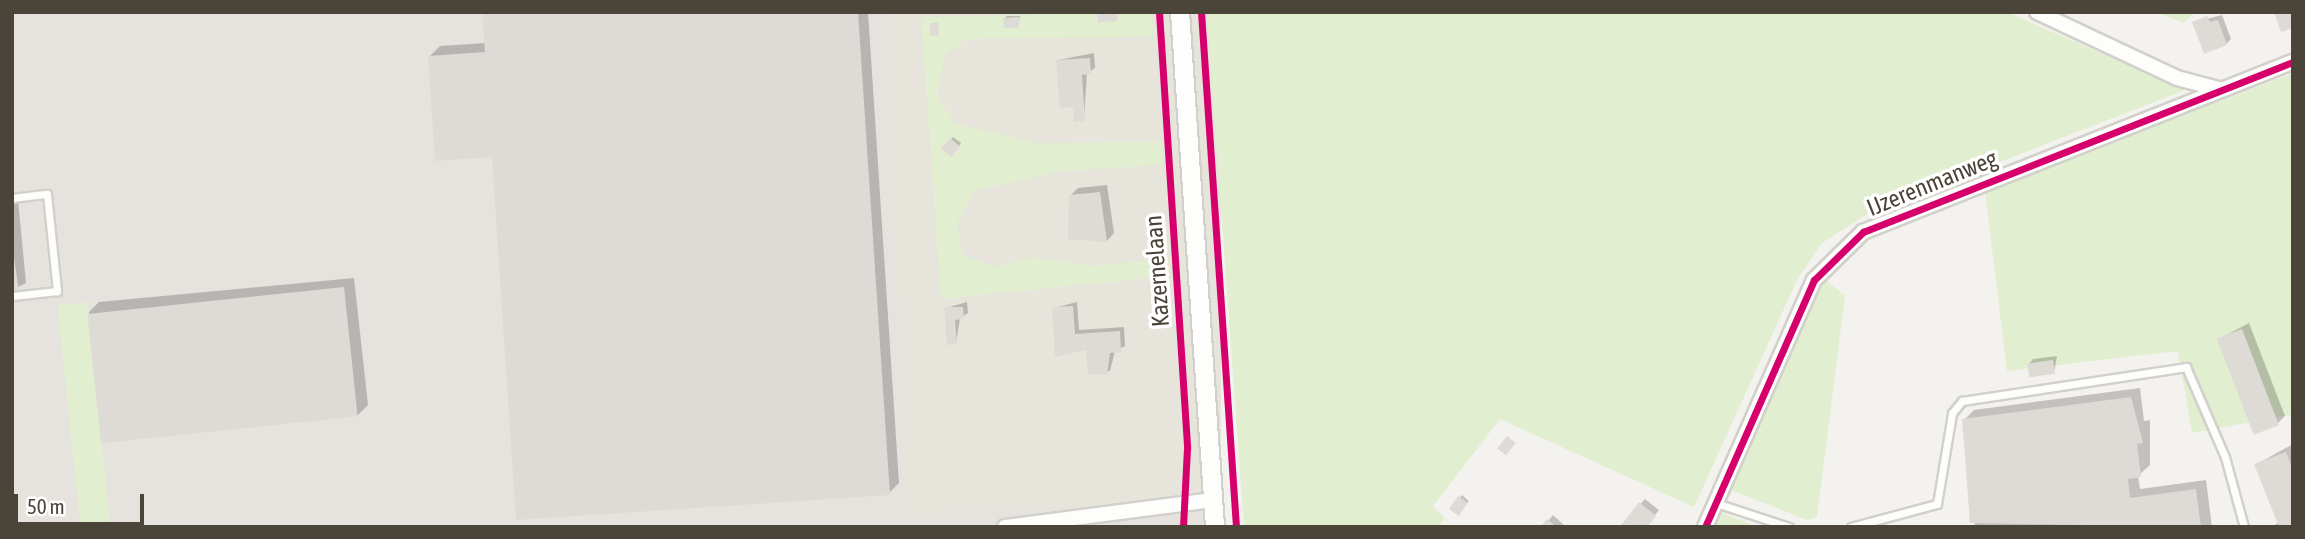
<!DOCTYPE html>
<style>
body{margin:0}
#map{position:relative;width:2305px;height:539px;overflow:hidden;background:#f4f2ee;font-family:"Asap Condensed",sans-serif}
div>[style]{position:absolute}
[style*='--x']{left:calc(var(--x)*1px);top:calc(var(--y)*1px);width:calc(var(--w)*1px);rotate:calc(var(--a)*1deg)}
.residential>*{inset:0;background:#e7e4dc;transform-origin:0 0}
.industrial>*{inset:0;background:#e6e2de}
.green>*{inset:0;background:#e1eecf;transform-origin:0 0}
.shadow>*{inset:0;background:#0003;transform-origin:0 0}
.building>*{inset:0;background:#dedbd6;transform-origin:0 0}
.roads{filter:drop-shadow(2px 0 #d2d0cb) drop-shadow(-2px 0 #d2d0cb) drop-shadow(0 2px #d2d0cb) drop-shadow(0 -2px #d2d0cb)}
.service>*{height:7px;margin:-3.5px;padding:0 3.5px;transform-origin:3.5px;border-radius:3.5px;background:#fdfdfc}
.minor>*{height:14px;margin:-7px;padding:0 7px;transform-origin:7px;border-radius:7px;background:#fdfdfc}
.tertiary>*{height:18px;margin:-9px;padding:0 9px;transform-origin:9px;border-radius:9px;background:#fdfdfc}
.cycleway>*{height:7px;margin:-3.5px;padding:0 3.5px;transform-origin:3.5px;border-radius:3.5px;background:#d6006c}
span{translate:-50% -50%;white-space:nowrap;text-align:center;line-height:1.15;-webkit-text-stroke:7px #fff;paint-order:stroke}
.street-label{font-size:24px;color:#4b4439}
.frame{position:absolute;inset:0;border:14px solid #4b4439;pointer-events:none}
.scale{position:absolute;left:14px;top:494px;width:130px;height:32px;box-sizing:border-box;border:4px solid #4b4439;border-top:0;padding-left:9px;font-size:21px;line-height:24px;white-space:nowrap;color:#4b4439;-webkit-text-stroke:5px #fff;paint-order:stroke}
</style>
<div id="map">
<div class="residential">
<div style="left:12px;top:12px;width:1209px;height:515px"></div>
</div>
<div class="industrial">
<div style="clip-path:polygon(12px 12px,889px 12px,905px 512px,1205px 502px,1205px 527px,17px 527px,12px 519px)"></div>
</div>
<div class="green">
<div style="clip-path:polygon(1152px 12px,1153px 37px,967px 39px,945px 55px,937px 96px,956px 124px,1037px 143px,1161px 142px,1162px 165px,1063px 171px,974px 191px,957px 222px,962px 254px,993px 267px,1037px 257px,1091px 266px,1169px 258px,1170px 276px,941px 299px,921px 17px)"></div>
<div style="clip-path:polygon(1207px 12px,2007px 12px,2185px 90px,1871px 212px,1822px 243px,1797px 280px,1694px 507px,1500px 419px,1433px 506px,1445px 518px,1438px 527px,1244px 527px)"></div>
<div style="clip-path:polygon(2156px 12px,2195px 12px,2184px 23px)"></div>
<div style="clip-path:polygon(2293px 73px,2293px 423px,2289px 415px,2192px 433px,2178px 351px,2007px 371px,1985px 191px)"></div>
<div style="clip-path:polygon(1826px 280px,1845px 296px,1817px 517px,1807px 520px,1726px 488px,1789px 345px)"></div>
<div style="left:87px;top:302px;width:226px;height:30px;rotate:84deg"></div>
<div style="clip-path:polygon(1716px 510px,1745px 522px,1757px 527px,1708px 527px)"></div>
</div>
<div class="shadow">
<div style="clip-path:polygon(484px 12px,868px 12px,899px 483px,889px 493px,493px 155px,430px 56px,440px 46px,486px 43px)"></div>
<div style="clip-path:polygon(2222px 15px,2231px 39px,2226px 44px,2194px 22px)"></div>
<div style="clip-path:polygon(1020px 16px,1018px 26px,1005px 18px,1007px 16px)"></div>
<div style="clip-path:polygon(1094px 53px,1095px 68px,1087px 73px,1084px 119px,1058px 60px)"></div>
<div style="left:953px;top:137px;width:10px;height:15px;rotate:37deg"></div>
<div style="clip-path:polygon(1107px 185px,1114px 233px,1107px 241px,1070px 196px,1078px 188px)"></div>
<div style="clip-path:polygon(18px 200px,26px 283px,12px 290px,12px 201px)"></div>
<div style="clip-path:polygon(354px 278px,368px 405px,358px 415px,101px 440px,89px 312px,99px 302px)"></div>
<div style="clip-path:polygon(967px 302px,968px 313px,960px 318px,956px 343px,946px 308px)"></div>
<div style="clip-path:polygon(1077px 302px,1079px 330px,1124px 327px,1125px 346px,1115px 351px,1110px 371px,1094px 374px,1087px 347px,1057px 355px,1054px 308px)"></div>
<div style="clip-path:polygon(2249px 323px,2285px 416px,2278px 423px,2219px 339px)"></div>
<div style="clip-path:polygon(2057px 356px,2054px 373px,2029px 364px,2033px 359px)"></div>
<div style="clip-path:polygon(2140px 388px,2144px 421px,2150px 420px,2150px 465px,2138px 476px,2140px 489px,2206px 480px,2212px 527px,1975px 527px,1964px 420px,1974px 410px)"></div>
<div style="clip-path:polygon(2293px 444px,2293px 527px,2272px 527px,2279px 522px,2257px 464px)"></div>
<div style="left:1462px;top:495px;width:9px;height:17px;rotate:41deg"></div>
<div style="clip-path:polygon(1645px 499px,1659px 510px,1646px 527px,1619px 527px)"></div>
<div style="clip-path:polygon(1553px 515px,1566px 527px,1543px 527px)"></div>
</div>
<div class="building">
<div style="clip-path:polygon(482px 12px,858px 12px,890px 495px,516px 520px,492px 157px,435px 161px,428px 56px,485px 52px)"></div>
<div style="clip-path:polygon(1097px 12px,1117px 12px,1117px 21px,1098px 22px)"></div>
<div style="clip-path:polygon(2274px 12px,2293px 12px,2293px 28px,2281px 32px)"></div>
<div style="clip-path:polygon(2207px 16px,2210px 22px,2218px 20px,2227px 45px,2204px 54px,2192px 22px)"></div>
<div style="clip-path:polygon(1019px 17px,1019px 28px,1004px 28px,1003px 18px)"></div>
<div style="clip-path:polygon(938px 22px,939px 35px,930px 36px,930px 23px)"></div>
<div style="clip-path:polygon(1090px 58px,1091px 74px,1082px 75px,1085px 121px,1074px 122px,1073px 107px,1060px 108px,1056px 60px)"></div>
<div style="left:950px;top:138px;width:13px;height:14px;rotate:39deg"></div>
<div style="clip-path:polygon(1100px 192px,1107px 242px,1068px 239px,1069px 195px)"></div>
<div style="clip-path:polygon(12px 243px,19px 292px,12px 293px)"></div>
<div style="left:344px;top:287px;width:130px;height:258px;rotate:84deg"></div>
<div style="clip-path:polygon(1073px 306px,1075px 334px,1120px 331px,1121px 352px,1110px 353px,1107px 375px,1088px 374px,1086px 350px,1055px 357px,1052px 307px)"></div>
<div style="clip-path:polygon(944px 307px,963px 307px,964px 319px,955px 320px,957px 344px,947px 345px)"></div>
<div style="left:2242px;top:329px;width:103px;height:27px;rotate:69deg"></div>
<div style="left:2053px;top:360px;width:14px;height:26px;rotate:82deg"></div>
<div style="clip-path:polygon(2131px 397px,2143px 443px,2137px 444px,2141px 477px,2128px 479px,2130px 498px,2196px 489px,2201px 527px,1970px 523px,1962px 419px)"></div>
<div style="left:1507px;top:436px;width:11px;height:16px;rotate:38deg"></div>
<div style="clip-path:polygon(2286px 452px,2293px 470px,2293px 527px,2279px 527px,2254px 464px)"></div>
<div style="left:1458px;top:496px;width:12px;height:16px;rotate:35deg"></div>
<div style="clip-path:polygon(1639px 502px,1656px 516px,1647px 527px,1620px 527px)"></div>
<div style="clip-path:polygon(1547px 519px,1556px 527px,1540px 527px)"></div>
</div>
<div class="roads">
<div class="service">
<div style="--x:12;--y:198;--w:35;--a:-7"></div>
<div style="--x:47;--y:194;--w:98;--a:84.1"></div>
<div style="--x:57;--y:291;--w:45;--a:173.7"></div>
<div style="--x:1716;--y:503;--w:77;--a:18.2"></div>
<div style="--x:1851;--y:527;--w:89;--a:-15"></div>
<div style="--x:1937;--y:504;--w:92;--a:-80.6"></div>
<div style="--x:1952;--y:413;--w:16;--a:-50"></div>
<div style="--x:1962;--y:401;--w:227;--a:-8.6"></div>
<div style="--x:2186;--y:367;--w:98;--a:66.6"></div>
<div style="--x:2225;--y:457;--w:73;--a:74.8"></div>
</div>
<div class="minor">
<div style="--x:2037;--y:12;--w:155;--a:25.2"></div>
<div style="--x:2177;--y:78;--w:43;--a:14.7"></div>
<div style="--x:1005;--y:527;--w:210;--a:-7.4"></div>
<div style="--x:1705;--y:527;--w:270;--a:-66.2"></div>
<div style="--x:1814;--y:280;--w:69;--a:-44.4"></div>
<div style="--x:1863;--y:232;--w:462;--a:-21.6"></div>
</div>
<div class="tertiary">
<div style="--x:1180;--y:12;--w:516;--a:86.11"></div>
</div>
</div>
<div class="cycleway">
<div style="--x:1159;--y:12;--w:437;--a:86.3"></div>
<div style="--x:1187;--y:448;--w:79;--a:92.9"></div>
<div style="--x:1201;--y:12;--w:516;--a:86.11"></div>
<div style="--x:1705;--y:527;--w:270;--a:-66.2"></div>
<div style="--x:1814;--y:280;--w:69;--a:-44.4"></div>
<div style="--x:1863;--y:232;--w:462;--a:-21.6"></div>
</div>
<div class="street-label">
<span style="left:1932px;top:183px;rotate:-22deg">IJzerenmanweg</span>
<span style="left:1157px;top:271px;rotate:-94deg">Kazernelaan</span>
</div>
<div class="frame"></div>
<div class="scale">50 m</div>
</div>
